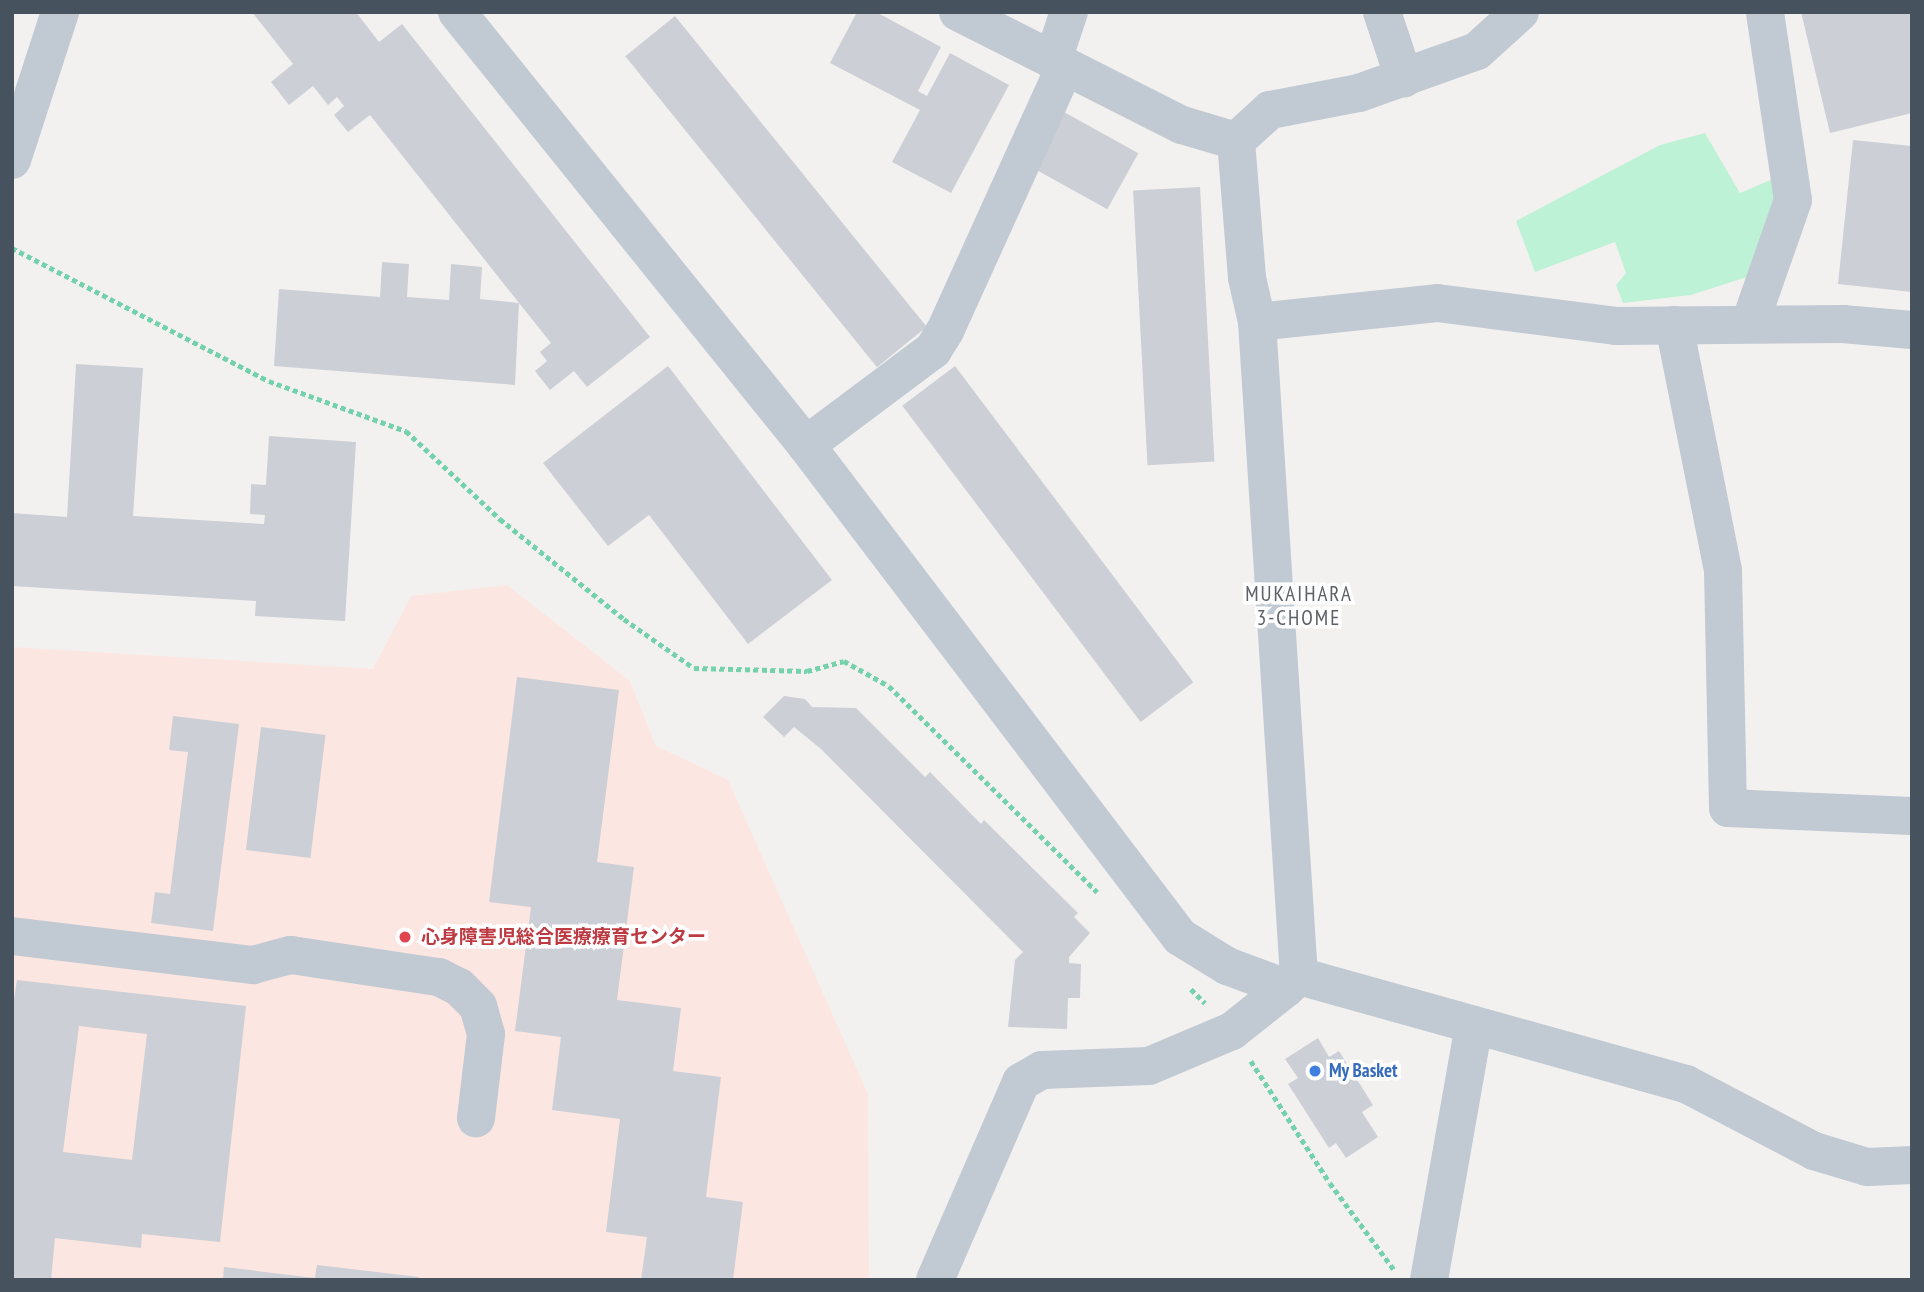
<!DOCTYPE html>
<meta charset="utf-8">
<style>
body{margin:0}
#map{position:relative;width:1924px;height:1292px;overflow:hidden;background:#f3f1f0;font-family:"PT Sans Narrow","Noto Sans JP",sans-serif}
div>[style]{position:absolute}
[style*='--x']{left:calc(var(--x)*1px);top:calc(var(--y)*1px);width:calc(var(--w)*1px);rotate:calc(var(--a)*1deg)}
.medical>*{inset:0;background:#fce6e1}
.green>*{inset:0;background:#bef2d6}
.building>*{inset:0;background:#cccfd6;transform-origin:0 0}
.path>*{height:4.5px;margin-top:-2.25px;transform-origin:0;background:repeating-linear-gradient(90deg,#73d2ac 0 5px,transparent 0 8.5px)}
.minor>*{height:38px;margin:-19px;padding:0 19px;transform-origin:19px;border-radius:19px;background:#c1c9d3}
.dots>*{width:19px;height:19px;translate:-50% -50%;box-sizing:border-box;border:4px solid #fff;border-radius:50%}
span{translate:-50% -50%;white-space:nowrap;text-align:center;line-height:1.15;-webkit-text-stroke:7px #fff;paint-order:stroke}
.health-label{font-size:19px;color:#be3a42;font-weight:700}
.left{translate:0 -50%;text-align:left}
.shop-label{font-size:19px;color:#366cbe;font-weight:700}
.neighbourhood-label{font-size:21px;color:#5d6066;letter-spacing:2px}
.frame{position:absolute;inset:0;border:14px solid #47525f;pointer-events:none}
</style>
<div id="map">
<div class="medical">
<div style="clip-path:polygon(507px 585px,630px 681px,656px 746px,728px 780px,868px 1094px,869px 1280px,12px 1280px,12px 647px,373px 669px,411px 596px)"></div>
</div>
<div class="green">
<div style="clip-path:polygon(1705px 133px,1740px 193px,1775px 178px,1777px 205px,1747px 277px,1691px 295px,1623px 303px,1616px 285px,1626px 273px,1615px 242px,1535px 272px,1516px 221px,1660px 145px)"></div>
</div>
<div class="building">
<div style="clip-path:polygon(252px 12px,356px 12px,379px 42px,402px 24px,650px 337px,587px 387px,574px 371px,550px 390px,535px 371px,547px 361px,540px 352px,551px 343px,519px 303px,515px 385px,274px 366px,279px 289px,380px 297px,382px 262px,409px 264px,407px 297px,449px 300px,451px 264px,482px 267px,480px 299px,519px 303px,370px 115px,348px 132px,334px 115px,344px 106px,337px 97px,328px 105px,313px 86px,289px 105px,271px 82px,293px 64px)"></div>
<div style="clip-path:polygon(857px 12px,876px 12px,941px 47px,918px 91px,927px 96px,950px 53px,1009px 85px,951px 193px,892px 162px,920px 110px,830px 63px)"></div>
<div style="clip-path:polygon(1801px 12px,1912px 12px,1912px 113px,1830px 133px)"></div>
<div style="left:675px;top:16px;width:400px;height:64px;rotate:51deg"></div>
<div style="left:1064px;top:112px;width:85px;height:64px;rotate:29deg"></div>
<div style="clip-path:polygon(1853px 140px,1912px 146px,1912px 292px,1838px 284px)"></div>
<div style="left:1200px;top:187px;width:275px;height:67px;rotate:87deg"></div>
<div style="clip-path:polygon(76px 364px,143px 368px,133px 516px,264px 524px,265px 515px,250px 514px,251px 484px,266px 485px,269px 436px,356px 442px,345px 621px,255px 616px,256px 601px,12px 586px,12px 513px,67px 517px)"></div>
<div style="clip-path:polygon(668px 366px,832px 580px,748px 644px,649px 515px,608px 546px,543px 463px)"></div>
<div style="left:955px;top:366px;width:396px;height:66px;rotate:53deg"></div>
<div style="clip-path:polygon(517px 677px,619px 690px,597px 862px,634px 867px,617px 1000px,681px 1008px,673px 1071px,721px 1077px,706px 1197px,743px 1202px,733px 1280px,641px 1280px,647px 1237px,606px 1232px,620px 1119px,552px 1110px,561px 1037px,515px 1031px,531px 907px,489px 902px)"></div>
<div style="clip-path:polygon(784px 696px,805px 699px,812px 707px,856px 708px,925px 777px,930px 772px,981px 824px,984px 820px,1078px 913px,1074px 917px,1090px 933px,1069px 957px,1069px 963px,1081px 964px,1080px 998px,1068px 998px,1067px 1029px,1008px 1027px,1015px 960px,1023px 952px,821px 749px,794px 727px,784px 737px,763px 717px)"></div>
<div style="clip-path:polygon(173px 716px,239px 724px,213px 931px,151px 923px,155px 892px,170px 894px,188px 752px,169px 750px)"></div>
<div style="left:261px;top:727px;width:65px;height:124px;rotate:7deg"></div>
<div style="clip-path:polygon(evenodd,17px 980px,246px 1006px,220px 1242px,142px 1234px,141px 1248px,55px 1238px,51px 1280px,12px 1280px,12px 1011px,17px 980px,79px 1026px,147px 1034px,132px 1160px,63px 1152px,79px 1026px)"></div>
<div style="clip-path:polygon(1318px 1038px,1329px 1057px,1339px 1051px,1373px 1105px,1362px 1112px,1378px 1137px,1346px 1158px,1336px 1143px,1329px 1148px,1288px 1084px,1298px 1078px,1285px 1059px)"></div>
<div style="clip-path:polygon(317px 1265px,419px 1277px,419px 1280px,223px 1280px,224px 1267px,315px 1278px)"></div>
</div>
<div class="path">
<div style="--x:12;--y:248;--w:289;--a:27.4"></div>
<div style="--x:269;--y:381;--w:146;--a:20.1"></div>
<div style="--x:406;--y:431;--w:129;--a:43.1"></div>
<div style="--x:500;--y:519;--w:159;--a:38.9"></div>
<div style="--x:624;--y:619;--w:85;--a:35"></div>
<div style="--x:694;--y:668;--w:113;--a:1.5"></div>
<div style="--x:807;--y:671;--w:38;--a:-15"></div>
<div style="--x:844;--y:661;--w:51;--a:29.1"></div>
<div style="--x:889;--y:686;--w:293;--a:44.7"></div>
<div style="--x:1191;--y:989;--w:20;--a:45"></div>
<div style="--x:1251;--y:1061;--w:145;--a:57.1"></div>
<div style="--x:1330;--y:1183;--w:109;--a:53.5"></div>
</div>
<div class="minor">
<div style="--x:457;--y:12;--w:556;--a:51.13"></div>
<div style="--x:806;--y:445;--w:618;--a:52.76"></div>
<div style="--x:1180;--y:937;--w:55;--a:31.7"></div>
<div style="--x:1227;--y:966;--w:63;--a:20.4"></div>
<div style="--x:1286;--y:988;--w:18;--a:-43"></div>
<div style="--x:958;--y:12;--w:251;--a:26.8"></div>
<div style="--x:1182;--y:125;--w:56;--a:16.5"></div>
<div style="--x:1236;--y:141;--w:137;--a:85.4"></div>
<div style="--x:1247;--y:278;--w:45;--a:77.2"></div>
<div style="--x:1257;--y:322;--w:655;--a:86.33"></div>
<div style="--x:1382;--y:12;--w:70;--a:71.6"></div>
<div style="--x:1053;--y:60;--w:51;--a:-71.6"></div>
<div style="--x:1236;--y:141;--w:46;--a:-42.4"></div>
<div style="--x:1270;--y:110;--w:91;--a:-10.8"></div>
<div style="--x:1359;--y:93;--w:125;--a:-19.6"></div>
<div style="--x:1477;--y:51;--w:58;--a:-42.2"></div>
<div style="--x:12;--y:160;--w:156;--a:-72"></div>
<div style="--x:1257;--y:322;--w:181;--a:-6"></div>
<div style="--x:1437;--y:303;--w:180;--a:7.3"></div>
<div style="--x:1616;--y:326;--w:227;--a:-0.5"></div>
<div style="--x:1843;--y:324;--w:69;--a:5"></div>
<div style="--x:1750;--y:323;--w:130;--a:-70.7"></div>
<div style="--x:1793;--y:200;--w:190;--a:-98.5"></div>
<div style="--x:1674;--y:325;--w:250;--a:78.7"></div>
<div style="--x:1723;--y:570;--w:238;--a:88.8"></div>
<div style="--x:1728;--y:808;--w:184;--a:2.5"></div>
<div style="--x:806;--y:445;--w:159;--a:-36.8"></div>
<div style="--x:933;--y:350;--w:22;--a:-58"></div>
<div style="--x:945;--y:331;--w:291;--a:-65.6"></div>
<div style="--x:12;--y:936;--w:243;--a:6.9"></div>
<div style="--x:253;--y:965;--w:39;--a:-15"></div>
<div style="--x:291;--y:955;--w:150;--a:8.5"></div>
<div style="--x:439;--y:977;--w:22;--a:27"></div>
<div style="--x:459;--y:987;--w:27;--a:45"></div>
<div style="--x:478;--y:1006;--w:29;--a:74"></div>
<div style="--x:486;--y:1034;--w:85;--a:96.8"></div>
<div style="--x:1299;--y:976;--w:402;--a:15.6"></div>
<div style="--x:1686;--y:1084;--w:144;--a:27.6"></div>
<div style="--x:1814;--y:1151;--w:55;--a:16.8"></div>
<div style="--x:1867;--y:1167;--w:45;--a:-2.5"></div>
<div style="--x:935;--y:1280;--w:216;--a:-66.5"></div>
<div style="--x:1021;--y:1082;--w:24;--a:-30"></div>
<div style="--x:1042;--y:1070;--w:107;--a:-2.1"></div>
<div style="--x:1149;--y:1066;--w:90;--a:-22.9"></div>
<div style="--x:1232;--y:1031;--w:69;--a:-38.5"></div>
<div style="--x:1429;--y:1280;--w:259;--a:-80"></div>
</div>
<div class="dots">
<div style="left:405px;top:937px;background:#e0444e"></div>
<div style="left:1315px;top:1071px;background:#3f7fe0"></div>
</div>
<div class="health-label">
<span class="left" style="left:421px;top:937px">心身障害児総合医療療育センター</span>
</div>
<div class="shop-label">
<span class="left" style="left:1329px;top:1071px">My Basket</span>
</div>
<div class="neighbourhood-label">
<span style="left:1299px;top:606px">MUKAIHARA<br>3-CHOME</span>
</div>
<div class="frame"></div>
</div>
